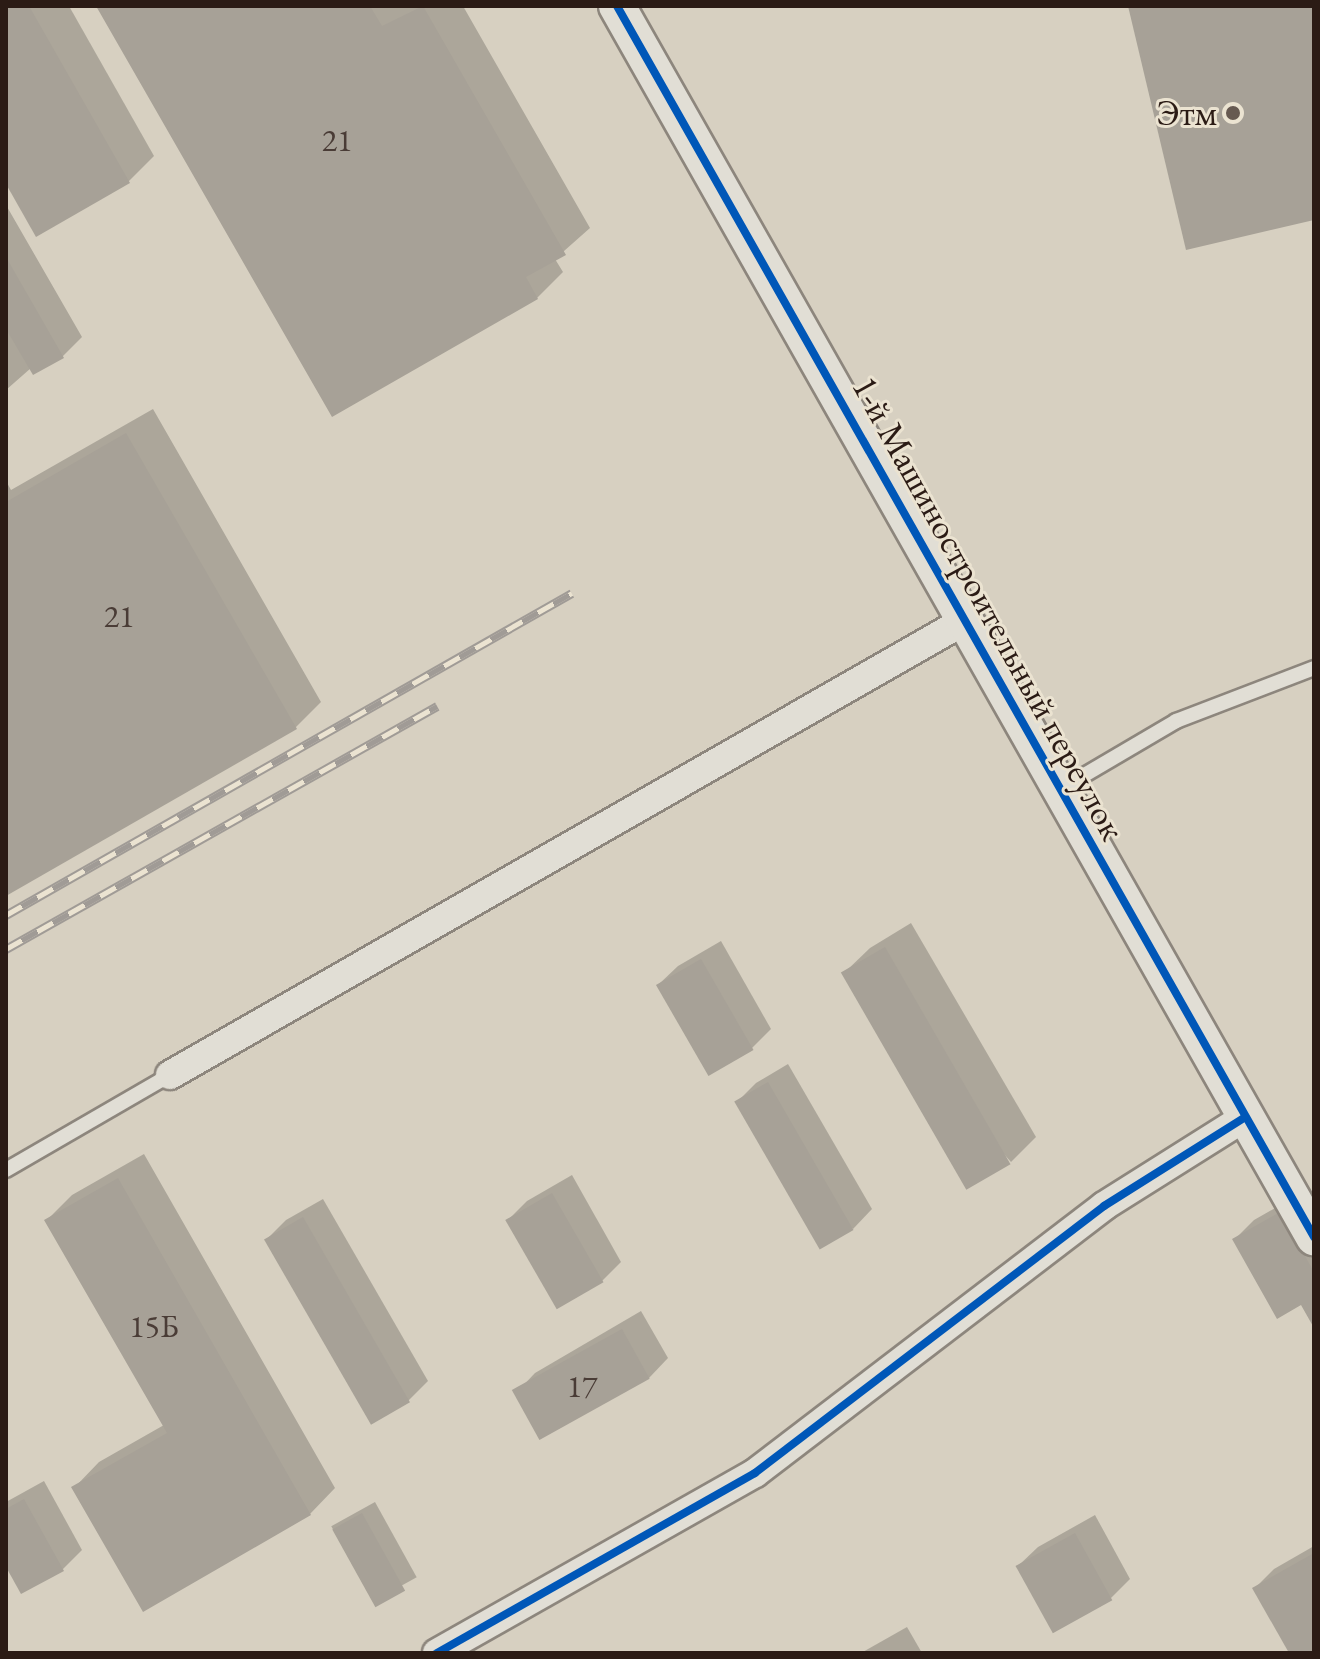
<!DOCTYPE html>
<meta charset="utf-8">
<style>
body{margin:0}
#map{position:relative;width:1320px;height:1659px;overflow:hidden;background:#d7d0c1;font-family:"EB Garamond",serif}
div>[style]{position:absolute}
[style*='--x']{left:calc(var(--x)*1px);top:calc(var(--y)*1px);width:calc(var(--w)*1px);rotate:calc(var(--a)*1deg)}
.shadow>*{inset:0;background:#0003;transform-origin:0 0}
.building>*{inset:0;background:#a7a197;transform-origin:0 0}
.roads{filter:drop-shadow(2px 0 #8d867d) drop-shadow(-2px 0 #8d867d) drop-shadow(0 2px #8d867d) drop-shadow(0 -2px #8d867d)}
.service>*{height:14px;margin:-7px;padding:0 7px;transform-origin:7px;border-radius:7px;background:#e1ded5}
.minor>*{height:28px;margin:-14px;padding:0 14px;transform-origin:14px;border-radius:14px;background:#e1ded5}
.tertiary>*{height:36px;margin:-18px;padding:0 18px;transform-origin:18px;border-radius:18px;background:#e1ded5}
.rail>*{height:9px;margin-top:-4.5px;transform-origin:0;background:repeating-linear-gradient(90deg,#ebe3d1 0 18px,#a09b96 0 36px);box-sizing:border-box;border-block:2px solid #a09b96}
.cycleway>*{height:8px;margin:-4px;padding:0 4px;transform-origin:4px;border-radius:4px;background:#0057b8}
.dots>*{width:22px;height:22px;translate:-50% -50%;box-sizing:border-box;border:4px solid #ebe3d1;border-radius:50%}
span{translate:-50% -50%;white-space:nowrap;text-align:center;line-height:1.15;-webkit-text-stroke:6px #ebe3d1;paint-order:stroke}
.number-label{font-size:32px;color:#4a3c36}
.number-label span{-webkit-text-stroke-width:0}
.poi-label{font-size:36px;color:#2b1b15}
.right{translate:-100% -50%;text-align:right}
.street-label{font-size:36px;color:#2b1b15}
.frame{position:absolute;inset:0;border:8px solid #2b1b15;pointer-events:none}
</style>
<div id="map">
<div class="shadow">
<div style="clip-path:polygon(6px 6px,69px 6px,154px 156px,128px 182px,6px 180px)"></div>
<div style="clip-path:polygon(99px 6px,463px 6px,590px 228px,555px 259px,563px 272px,537px 298px)"></div>
<div style="clip-path:polygon(6px 205px,82px 337px,63px 356px,31px 368px,6px 390px)"></div>
<div style="clip-path:polygon(153px 409px,321px 702px,296px 727px,6px 894px,6px 481px,11px 490px)"></div>
<div style="clip-path:polygon(911px 923px,1036px 1137px,1011px 1162px,844px 973px,870px 948px)"></div>
<div style="clip-path:polygon(721px 941px,771px 1029px,752px 1048px,658px 985px,678px 966px)"></div>
<div style="clip-path:polygon(788px 1064px,872px 1209px,853px 1229px,737px 1102px,756px 1083px)"></div>
<div style="clip-path:polygon(144px 1154px,335px 1488px,310px 1514px,74px 1488px,99px 1462px,164px 1425px,47px 1220px,72px 1195px)"></div>
<div style="clip-path:polygon(572px 1175px,621px 1262px,602px 1281px,508px 1220px,527px 1201px)"></div>
<div style="clip-path:polygon(1300px 1194px,1314px 1219px,1314px 1324px,1302px 1302px,1234px 1240px,1254px 1220px)"></div>
<div style="clip-path:polygon(323px 1199px,428px 1381px,409px 1400px,372px 1421px,267px 1239px,286px 1220px)"></div>
<div style="clip-path:polygon(641px 1311px,668px 1358px,649px 1378px,516px 1393px,535px 1373px)"></div>
<div style="clip-path:polygon(44px 1481px,82px 1550px,63px 1569px,6px 1563px,6px 1502px)"></div>
<div style="left:375px;top:1502px;width:86px;height:50px;rotate:61deg"></div>
<div style="clip-path:polygon(1095px 1515px,1130px 1579px,1111px 1598px,1018px 1566px,1038px 1547px)"></div>
<div style="clip-path:polygon(1314px 1546px,1314px 1653px,1292px 1653px,1255px 1588px,1274px 1569px)"></div>
<div style="clip-path:polygon(907px 1627px,922px 1653px,861px 1653px)"></div>
</div>
<div class="building">
<div style="clip-path:polygon(6px 6px,29px 6px,130px 183px,36px 237px,6px 184px)"></div>
<div style="clip-path:polygon(96px 6px,370px 6px,382px 26px,423px 6px,566px 255px,526px 277px,538px 299px,332px 417px)"></div>
<div style="clip-path:polygon(1128px 6px,1314px 6px,1314px 220px,1186px 250px)"></div>
<div style="clip-path:polygon(6px 257px,64px 358px,33px 375px,6px 329px)"></div>
<div style="clip-path:polygon(126px 433px,297px 729px,6px 896px,6px 502px)"></div>
<div style="left:885px;top:947px;width:251px;height:51px;rotate:60deg"></div>
<div style="left:701px;top:959px;width:105px;height:52px;rotate:60deg"></div>
<div style="left:768px;top:1082px;width:171px;height:39px;rotate:60deg"></div>
<div style="clip-path:polygon(118px 1178px,311px 1515px,143px 1612px,71px 1487px,167px 1433px,44px 1220px)"></div>
<div style="left:552px;top:1193px;width:103px;height:54px;rotate:60deg"></div>
<div style="clip-path:polygon(1280px 1212px,1314px 1272px,1314px 1328px,1301px 1305px,1277px 1319px,1232px 1239px)"></div>
<div style="left:303px;top:1217px;width:214px;height:45px;rotate:60deg"></div>
<div style="left:622px;top:1329px;width:57px;height:126px;rotate:61deg"></div>
<div style="clip-path:polygon(24px 1499px,64px 1571px,21px 1594px,6px 1567px,6px 1509px)"></div>
<div style="left:362px;top:1513px;width:89px;height:34px;rotate:61deg"></div>
<div style="left:1075px;top:1533px;width:77px;height:68px;rotate:61deg"></div>
<div style="clip-path:polygon(1314px 1553px,1314px 1653px,1289px 1653px,1252px 1588px)"></div>
</div>
<div class="roads">
<div class="service">
<div style="--x:1059;--y:790;--w:136;--a:-30.5"></div>
<div style="--x:1176;--y:721;--w:148;--a:-21"></div>
<div style="--x:6;--y:1170;--w:190;--a:-30.1"></div>
</div>
<div class="minor">
<div style="--x:170;--y:1075;--w:915;--a:-29.76"></div>
<div style="--x:437;--y:1653;--w:365;--a:-29.5"></div>
<div style="--x:755;--y:1473;--w:439;--a:-37.4"></div>
<div style="--x:1104;--y:1206;--w:165;--a:-32.2"></div>
</div>
<div class="tertiary">
<div style="--x:617;--y:6;--w:1415;--a:60.48"></div>
</div>
</div>
<div class="rail">
<div style="--x:6;--y:915;--w:651;--a:-29.64"></div>
<div style="--x:6;--y:949;--w:495;--a:-29.4"></div>
</div>
<div class="cycleway">
<div style="--x:617;--y:6;--w:1415;--a:60.48"></div>
<div style="--x:437;--y:1653;--w:365;--a:-29.5"></div>
<div style="--x:755;--y:1473;--w:439;--a:-37.4"></div>
<div style="--x:1104;--y:1206;--w:165;--a:-32.2"></div>
</div>
<div class="dots">
<div style="left:1233px;top:113px;background:#675a51"></div>
</div>
<div class="number-label">
<span style="left:337px;top:140px">21</span>
<span style="left:119px;top:616px">21</span>
<span style="left:154px;top:1326px">15Б</span>
<span style="left:582px;top:1386px">17</span>
</div>
<div class="poi-label">
<span class="right" style="left:1217px;top:113px">Этм</span>
</div>
<div class="street-label">
<span style="left:989px;top:608px;rotate:61deg">1-й Машиностроительный переулок</span>
</div>
<div class="frame"></div>
</div>
